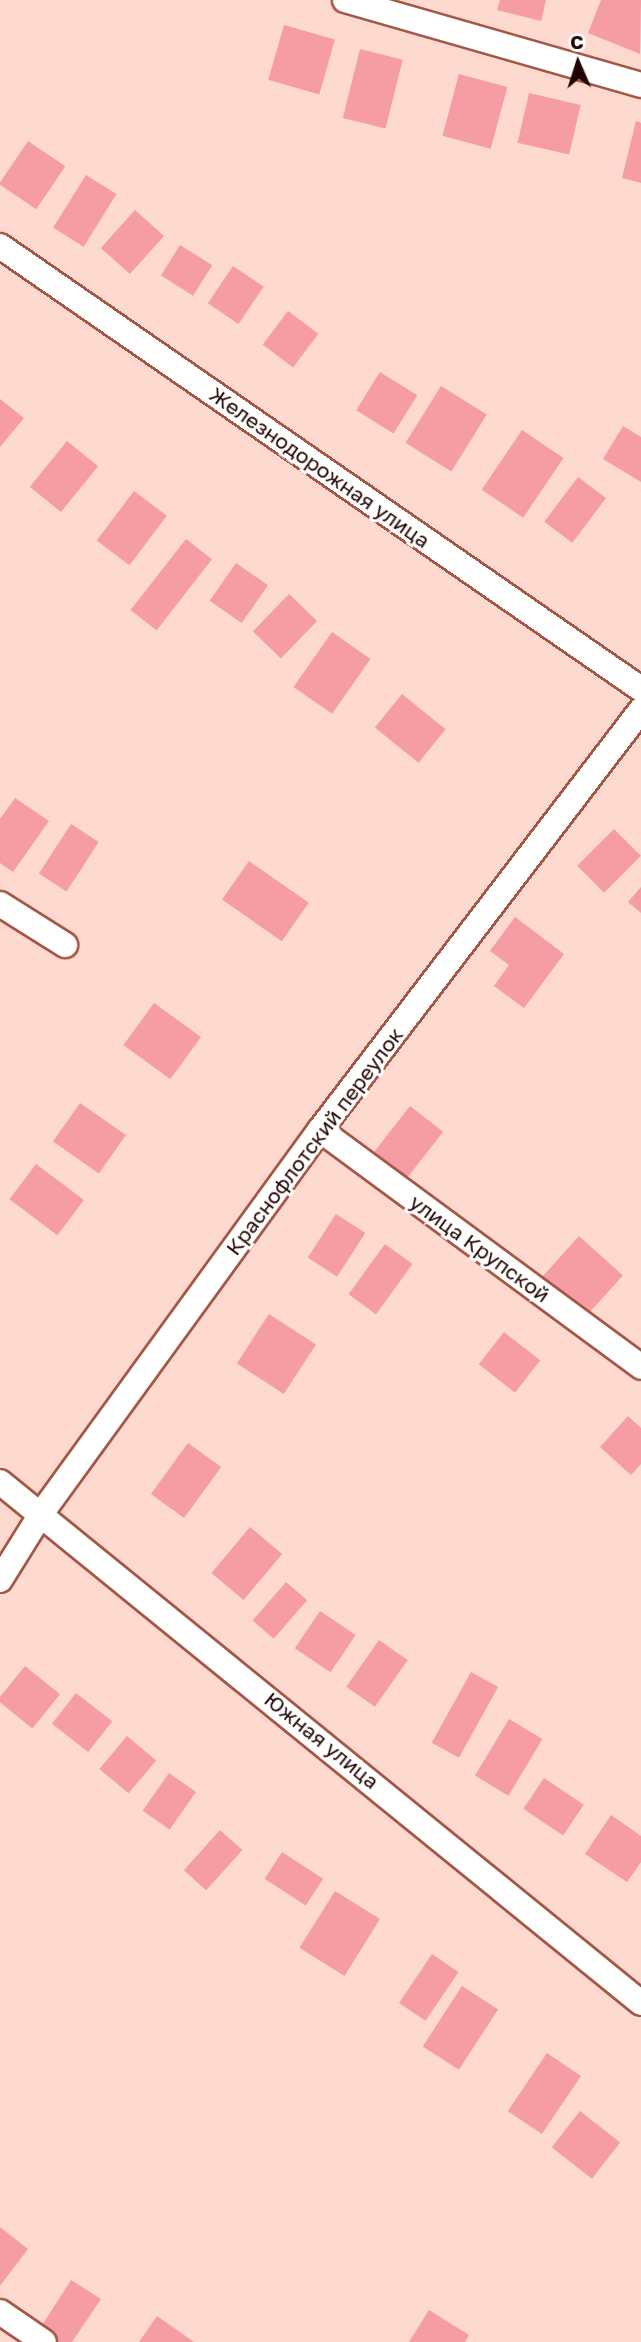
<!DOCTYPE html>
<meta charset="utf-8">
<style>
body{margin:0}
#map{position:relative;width:641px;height:2342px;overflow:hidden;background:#fed9d0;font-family:"Golos Text",sans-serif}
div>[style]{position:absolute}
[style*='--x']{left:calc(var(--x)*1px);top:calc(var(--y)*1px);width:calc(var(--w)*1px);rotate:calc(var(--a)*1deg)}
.building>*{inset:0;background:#f59ca4;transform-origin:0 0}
.roads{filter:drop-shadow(2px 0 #a55745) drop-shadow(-2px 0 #a55745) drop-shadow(0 2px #a55745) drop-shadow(0 -2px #a55745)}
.minor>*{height:24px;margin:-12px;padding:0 12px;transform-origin:12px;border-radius:12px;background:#fff}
span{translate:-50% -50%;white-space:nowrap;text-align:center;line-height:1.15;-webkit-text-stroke:6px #fff;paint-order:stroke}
.street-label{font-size:21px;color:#210401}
.north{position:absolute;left:543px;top:28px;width:70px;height:70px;-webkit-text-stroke:5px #fff;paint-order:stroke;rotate:357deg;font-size:19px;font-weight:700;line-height:28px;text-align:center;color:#210401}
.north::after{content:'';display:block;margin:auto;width:24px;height:32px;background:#210401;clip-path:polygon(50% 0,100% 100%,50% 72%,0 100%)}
</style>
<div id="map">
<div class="building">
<div style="clip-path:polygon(500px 0,546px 0,541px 21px,497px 10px)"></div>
<div style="clip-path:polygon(601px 0,641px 0,640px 54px,588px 33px)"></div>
<div style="left:284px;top:25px;width:53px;height:57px;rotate:16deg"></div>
<div style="left:360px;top:49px;width:44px;height:71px;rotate:14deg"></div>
<div style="left:459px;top:74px;width:50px;height:64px;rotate:15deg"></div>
<div style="left:529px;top:93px;width:53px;height:51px;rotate:13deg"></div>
<div style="clip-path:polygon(636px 121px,641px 123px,641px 183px,622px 178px)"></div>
<div style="left:28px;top:141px;width:45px;height:52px;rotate:34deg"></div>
<div style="left:86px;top:175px;width:36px;height:62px;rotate:32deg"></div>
<div style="left:135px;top:210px;width:39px;height:51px;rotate:42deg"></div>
<div style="left:180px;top:245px;width:38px;height:36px;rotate:32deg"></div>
<div style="left:233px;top:266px;width:37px;height:45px;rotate:34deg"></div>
<div style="left:288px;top:311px;width:38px;height:42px;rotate:37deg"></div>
<div style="left:380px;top:372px;width:44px;height:45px;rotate:32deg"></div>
<div style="left:441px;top:386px;width:54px;height:67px;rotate:32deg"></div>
<div style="clip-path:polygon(0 399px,24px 418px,0 447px)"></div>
<div style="clip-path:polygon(623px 426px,641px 437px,641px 482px,603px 459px)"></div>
<div style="left:522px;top:430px;width:50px;height:72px;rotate:34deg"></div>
<div style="left:67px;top:441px;width:40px;height:59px;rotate:39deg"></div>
<div style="left:578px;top:477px;width:35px;height:56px;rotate:37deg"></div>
<div style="left:134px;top:491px;width:41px;height:62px;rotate:37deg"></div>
<div style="left:186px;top:539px;width:33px;height:90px;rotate:38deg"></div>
<div style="left:236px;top:563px;width:39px;height:46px;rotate:35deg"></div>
<div style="left:289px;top:594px;width:39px;height:52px;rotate:44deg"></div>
<div style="left:332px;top:632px;width:47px;height:67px;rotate:35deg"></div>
<div style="left:402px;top:694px;width:56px;height:43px;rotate:39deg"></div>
<div style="clip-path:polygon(15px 798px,49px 821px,13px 872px,0 863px,0 819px)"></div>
<div style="left:71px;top:824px;width:33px;height:59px;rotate:33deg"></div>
<div style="left:614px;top:829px;width:38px;height:52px;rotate:45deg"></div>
<div style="left:249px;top:861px;width:73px;height:47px;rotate:35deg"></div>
<div style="clip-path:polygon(641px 887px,641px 913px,628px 902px)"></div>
<div style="clip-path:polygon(515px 917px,564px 954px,524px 1008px,494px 986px,509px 965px,490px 951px)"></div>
<div style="left:154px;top:1003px;width:58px;height:52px;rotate:36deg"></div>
<div style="left:80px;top:1103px;width:56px;height:47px;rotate:35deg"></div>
<div style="left:410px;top:1106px;width:42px;height:58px;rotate:38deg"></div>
<div style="left:36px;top:1164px;width:60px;height:44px;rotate:37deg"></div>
<div style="left:336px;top:1214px;width:35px;height:52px;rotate:33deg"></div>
<div style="left:579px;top:1236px;width:59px;height:57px;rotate:42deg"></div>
<div style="left:385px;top:1244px;width:34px;height:62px;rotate:36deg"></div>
<div style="left:269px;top:1314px;width:56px;height:59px;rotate:33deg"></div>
<div style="left:504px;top:1332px;width:46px;height:41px;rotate:38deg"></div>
<div style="clip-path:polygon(628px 1416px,641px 1428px,641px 1464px,631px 1475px,600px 1447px)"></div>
<div style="left:188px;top:1443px;width:41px;height:63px;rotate:36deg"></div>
<div style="left:250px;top:1527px;width:42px;height:60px;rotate:40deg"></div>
<div style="left:286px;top:1582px;width:28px;height:51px;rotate:41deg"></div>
<div style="left:320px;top:1611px;width:43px;height:45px;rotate:34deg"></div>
<div style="left:379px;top:1640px;width:35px;height:57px;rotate:35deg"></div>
<div style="left:25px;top:1666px;width:45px;height:44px;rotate:39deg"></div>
<div style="left:471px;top:1672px;width:31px;height:81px;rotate:29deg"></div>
<div style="left:76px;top:1693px;width:46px;height:39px;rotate:38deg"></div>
<div style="left:509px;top:1719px;width:39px;height:66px;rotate:31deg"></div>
<div style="left:127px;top:1736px;width:38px;height:43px;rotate:40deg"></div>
<div style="left:169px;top:1773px;width:33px;height:46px;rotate:35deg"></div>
<div style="left:544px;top:1778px;width:48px;height:37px;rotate:34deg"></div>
<div style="clip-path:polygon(611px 1815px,641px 1836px,641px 1862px,627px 1882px,585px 1854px)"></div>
<div style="left:220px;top:1830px;width:30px;height:54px;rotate:42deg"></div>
<div style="left:282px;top:1852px;width:49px;height:32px;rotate:33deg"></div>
<div style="left:335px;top:1891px;width:53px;height:67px;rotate:32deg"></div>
<div style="left:432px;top:1954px;width:32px;height:59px;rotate:34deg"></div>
<div style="left:462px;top:1986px;width:43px;height:72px;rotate:33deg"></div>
<div style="left:547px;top:2053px;width:41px;height:70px;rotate:34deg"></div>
<div style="left:580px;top:2111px;width:51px;height:46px;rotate:38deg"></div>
<div style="clip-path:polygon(0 2227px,28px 2249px,0 2286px)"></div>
<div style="clip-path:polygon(71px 2280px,101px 2299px,72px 2342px,58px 2342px,39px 2330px)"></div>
<div style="clip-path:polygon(429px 2310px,469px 2335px,465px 2342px,409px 2342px)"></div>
<div style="clip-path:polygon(157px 2316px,194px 2342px,139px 2342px)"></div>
</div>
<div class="roads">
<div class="minor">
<div style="--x:345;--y:0;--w:308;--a:16"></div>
<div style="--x:0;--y:246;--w:779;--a:34.65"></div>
<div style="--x:0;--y:904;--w:77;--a:32.2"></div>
<div style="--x:320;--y:1130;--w:399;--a:36.4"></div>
<div style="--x:0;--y:1482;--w:826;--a:39.1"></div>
<div style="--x:0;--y:1580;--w:81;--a:-58.1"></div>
<div style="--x:43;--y:1511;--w:471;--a:-54"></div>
<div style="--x:320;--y:1130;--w:529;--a:-52.61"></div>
<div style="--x:0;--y:2312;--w:53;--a:34.3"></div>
</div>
</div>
<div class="street-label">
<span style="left:320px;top:467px;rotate:35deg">Железнодорожная улица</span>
<span style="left:314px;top:1141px;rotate:-53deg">Краснофлотский переулок</span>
<span style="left:480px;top:1248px;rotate:36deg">улица Крупской</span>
<span style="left:322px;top:1740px;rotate:39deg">Южная улица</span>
</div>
<div class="north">С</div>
</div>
